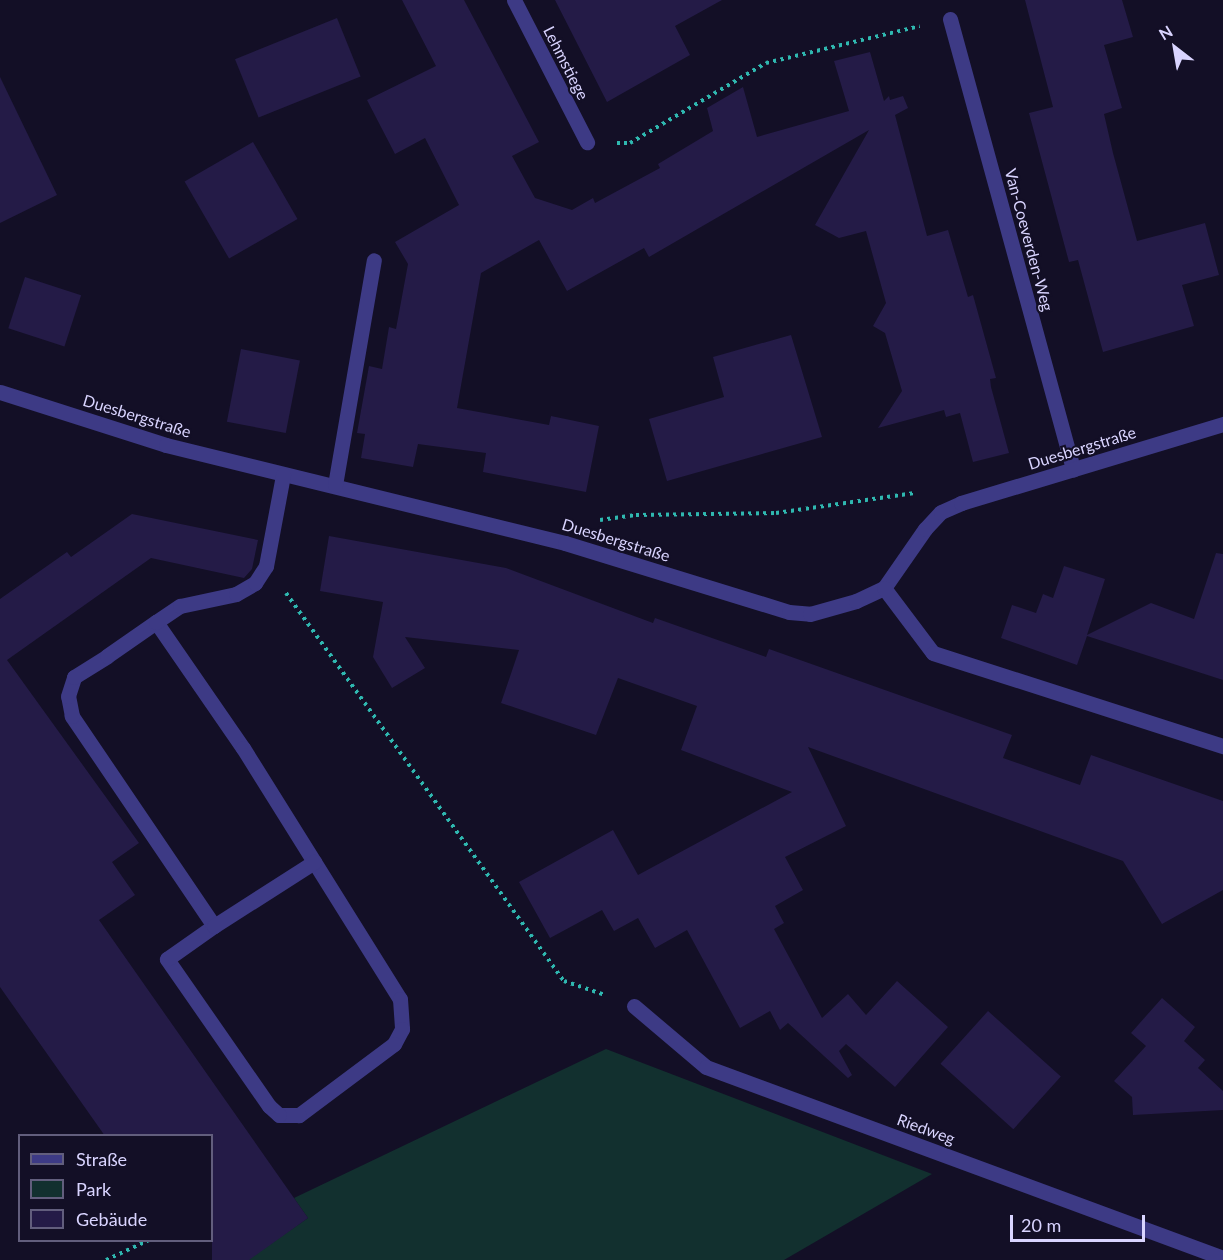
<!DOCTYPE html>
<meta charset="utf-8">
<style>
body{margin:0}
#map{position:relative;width:1223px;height:1260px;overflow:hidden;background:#130f26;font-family:Lato,sans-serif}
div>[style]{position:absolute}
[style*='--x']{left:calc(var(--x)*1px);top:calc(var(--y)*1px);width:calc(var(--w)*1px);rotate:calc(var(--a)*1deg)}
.green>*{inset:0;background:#12302f}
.building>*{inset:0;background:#241b47;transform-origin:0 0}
.path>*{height:4px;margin-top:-2px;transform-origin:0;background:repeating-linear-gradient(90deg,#2fb8b0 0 3px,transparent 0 7.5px)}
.minor>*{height:15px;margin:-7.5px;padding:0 7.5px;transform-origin:7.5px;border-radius:7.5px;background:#3d3a85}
span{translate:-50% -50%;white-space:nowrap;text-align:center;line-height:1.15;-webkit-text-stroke:4.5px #130f26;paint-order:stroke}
.street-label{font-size:16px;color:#d9d4ff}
.legend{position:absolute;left:18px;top:1134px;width:195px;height:108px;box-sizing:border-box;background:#130f26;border:2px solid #625e7d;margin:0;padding:8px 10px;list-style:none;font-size:18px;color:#d9d4ff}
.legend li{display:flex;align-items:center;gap:12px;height:30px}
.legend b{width:30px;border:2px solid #625e7d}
.north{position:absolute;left:1145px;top:18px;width:60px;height:60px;-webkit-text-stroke:4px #130f26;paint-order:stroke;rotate:329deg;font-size:16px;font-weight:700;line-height:24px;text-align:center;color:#d9d4ff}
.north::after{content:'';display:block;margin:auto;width:21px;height:27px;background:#d9d4ff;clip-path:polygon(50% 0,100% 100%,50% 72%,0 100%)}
.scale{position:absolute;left:1010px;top:1215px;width:135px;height:27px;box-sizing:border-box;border:3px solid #d9d4ff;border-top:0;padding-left:8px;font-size:18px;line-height:21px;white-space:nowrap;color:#d9d4ff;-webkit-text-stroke:4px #130f26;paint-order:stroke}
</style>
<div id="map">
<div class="green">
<div style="clip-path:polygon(606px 1049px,932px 1174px,784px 1260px,247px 1260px,308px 1218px,294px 1198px)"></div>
</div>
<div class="building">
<div style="clip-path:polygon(402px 0,464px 0,539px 142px,512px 156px,535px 198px,572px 210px,593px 198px,595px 203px,660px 168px,658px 164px,713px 131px,707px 108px,743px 87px,757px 137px,849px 111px,834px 61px,870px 52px,884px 101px,889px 96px,890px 100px,903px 96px,908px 108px,895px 115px,927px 236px,948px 230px,968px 297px,973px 295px,996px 378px,990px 379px,991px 387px,1009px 453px,973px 462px,960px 413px,946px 417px,944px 410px,878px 428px,902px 391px,885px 333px,873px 326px,886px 303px,866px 231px,839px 238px,815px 225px,869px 130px,649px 257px,644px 248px,567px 291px,539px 240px,481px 273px,457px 408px,549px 425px,551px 416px,599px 426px,586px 492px,483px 472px,486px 453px,418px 444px,413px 467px,361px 458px,365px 434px,357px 433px,369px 366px,382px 369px,389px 327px,396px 329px,408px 264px,395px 242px,459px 205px,425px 138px,395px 154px,367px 100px,436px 66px)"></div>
<div style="clip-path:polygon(555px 0,722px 0,675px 26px,690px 55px,607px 102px)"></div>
<div style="clip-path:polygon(1025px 0,1122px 0,1133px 37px,1104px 45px,1122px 108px,1104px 114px,1113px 153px,1137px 241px,1205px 223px,1219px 275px,1182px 285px,1194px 326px,1103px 352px,1078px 260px,1069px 262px,1029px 113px,1053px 107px)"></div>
<div style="left:337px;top:18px;width:63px;height:110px;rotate:68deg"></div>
<div style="clip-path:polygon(0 77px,57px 195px,0 223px)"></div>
<div style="left:253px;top:142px;width:89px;height:79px;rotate:60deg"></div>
<div style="left:25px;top:277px;width:59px;height:54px;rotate:18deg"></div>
<div style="clip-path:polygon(791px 335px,822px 437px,667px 481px,649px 419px,724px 397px,713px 357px)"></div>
<div style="left:241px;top:349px;width:60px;height:74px;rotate:11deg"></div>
<div style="clip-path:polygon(132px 514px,258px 540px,252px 569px,244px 578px,151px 558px,7px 660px,139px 843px,112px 862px,135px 895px,99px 920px,308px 1218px,249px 1260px,212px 1260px,212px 1136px,105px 1136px,0 987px,0 599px,67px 552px,71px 557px)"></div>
<div style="clip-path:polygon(329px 536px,506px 568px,653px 623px,655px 618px,766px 657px,769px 649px,1012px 735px,1003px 758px,1080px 785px,1091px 755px,1223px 801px,1223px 890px,1162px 924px,1123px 861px,808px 747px,846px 826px,785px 857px,803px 890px,775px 906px,784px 923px,774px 929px,822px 1018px,848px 994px,866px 1015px,897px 981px,948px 1027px,895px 1087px,846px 1044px,839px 1051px,852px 1075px,848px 1078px,788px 1023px,780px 1030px,770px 1011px,740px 1028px,687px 930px,655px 948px,638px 918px,614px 931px,602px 910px,550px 938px,519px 882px,613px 830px,638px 875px,792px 792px,681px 750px,697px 706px,618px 678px,596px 735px,501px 703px,519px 650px,405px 637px,425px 668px,392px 688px,373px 657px,383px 602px,320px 591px)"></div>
<div style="clip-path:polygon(1216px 553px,1223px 554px,1223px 680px,1087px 636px,1077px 665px,1001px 638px,1012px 605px,1036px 613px,1043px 594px,1053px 598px,1064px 566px,1105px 579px,1087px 635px,1151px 603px,1194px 619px)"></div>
<div style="clip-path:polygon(1162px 998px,1195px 1027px,1184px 1041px,1205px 1060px,1198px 1068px,1223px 1091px,1223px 1110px,1133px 1115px,1132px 1097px,1114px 1081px,1146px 1046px,1131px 1033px)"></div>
<div style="left:988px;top:1011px;width:98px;height:71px;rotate:42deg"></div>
</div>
<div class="path">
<div style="--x:617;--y:143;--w:13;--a:0"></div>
<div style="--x:630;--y:143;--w:158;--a:-30.5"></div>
<div style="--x:766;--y:63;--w:158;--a:-13.5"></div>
<div style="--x:600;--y:520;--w:36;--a:-8"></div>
<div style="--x:636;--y:515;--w:140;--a:-0.8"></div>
<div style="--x:776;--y:513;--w:140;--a:-8.2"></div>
<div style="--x:286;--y:593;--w:477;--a:54.4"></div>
<div style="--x:564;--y:981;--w:43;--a:18.9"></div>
<div style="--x:106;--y:1260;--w:47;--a:-24.9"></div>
</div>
<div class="minor">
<div style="--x:514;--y:0;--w:160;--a:62.8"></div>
<div style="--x:950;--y:19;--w:467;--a:74.7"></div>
<div style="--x:0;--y:392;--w:174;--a:17.7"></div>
<div style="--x:166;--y:445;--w:411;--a:13.8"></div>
<div style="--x:565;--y:543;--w:234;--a:17.1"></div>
<div style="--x:789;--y:612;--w:21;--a:5"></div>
<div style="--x:810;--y:614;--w:48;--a:-15.8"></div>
<div style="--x:856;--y:601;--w:31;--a:-25"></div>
<div style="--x:884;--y:588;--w:72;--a:-55.2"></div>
<div style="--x:925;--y:529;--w:23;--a:-47"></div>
<div style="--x:941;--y:512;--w:22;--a:-24"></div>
<div style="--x:961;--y:503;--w:274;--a:-16.8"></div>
<div style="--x:335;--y:485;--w:228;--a:-80.2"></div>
<div style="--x:884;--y:588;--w:81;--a:53"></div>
<div style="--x:933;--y:653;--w:305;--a:17.8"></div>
<div style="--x:156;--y:622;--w:153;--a:55.4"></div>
<div style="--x:243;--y:748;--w:296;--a:58"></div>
<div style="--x:400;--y:999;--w:30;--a:86"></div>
<div style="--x:402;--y:1029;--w:17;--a:118"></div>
<div style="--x:394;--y:1044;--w:119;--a:143.2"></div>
<div style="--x:299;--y:1115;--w:20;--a:180"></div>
<div style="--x:279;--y:1115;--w:13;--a:-138"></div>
<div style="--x:269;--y:1106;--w:179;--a:-124.8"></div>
<div style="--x:167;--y:959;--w:57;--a:-35.1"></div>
<div style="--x:214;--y:926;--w:254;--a:-124.1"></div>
<div style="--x:72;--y:716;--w:20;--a:-101"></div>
<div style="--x:68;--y:696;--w:20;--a:-72"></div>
<div style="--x:74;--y:677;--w:39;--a:-32"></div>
<div style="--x:107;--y:656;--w:60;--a:-34.8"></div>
<div style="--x:156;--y:622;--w:29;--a:-34"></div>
<div style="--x:180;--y:606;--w:57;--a:-12.1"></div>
<div style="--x:236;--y:594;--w:22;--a:-30"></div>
<div style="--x:255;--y:583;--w:20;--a:-57"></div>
<div style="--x:266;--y:566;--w:93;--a:-79.4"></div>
<div style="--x:214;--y:926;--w:119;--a:-32.6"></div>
<div style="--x:634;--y:1006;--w:94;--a:40.3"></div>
<div style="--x:706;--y:1067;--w:551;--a:20.28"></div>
</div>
<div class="street-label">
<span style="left:566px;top:63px;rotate:63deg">Lehmstiege</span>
<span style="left:1029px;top:240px;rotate:75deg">Van-Coeverden-Weg</span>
<span style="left:137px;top:416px;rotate:17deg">Duesbergstraße</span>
<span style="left:1082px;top:448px;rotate:-17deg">Duesbergstraße</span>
<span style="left:616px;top:540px;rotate:17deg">Duesbergstraße</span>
<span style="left:926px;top:1129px;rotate:20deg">Riedweg</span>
</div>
<ul class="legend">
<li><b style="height:8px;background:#3d3a85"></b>Straße</li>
<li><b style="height:16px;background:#12302f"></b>Park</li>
<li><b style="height:16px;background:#241b47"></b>Gebäude</li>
</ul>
<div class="north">N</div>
<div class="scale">20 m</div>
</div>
